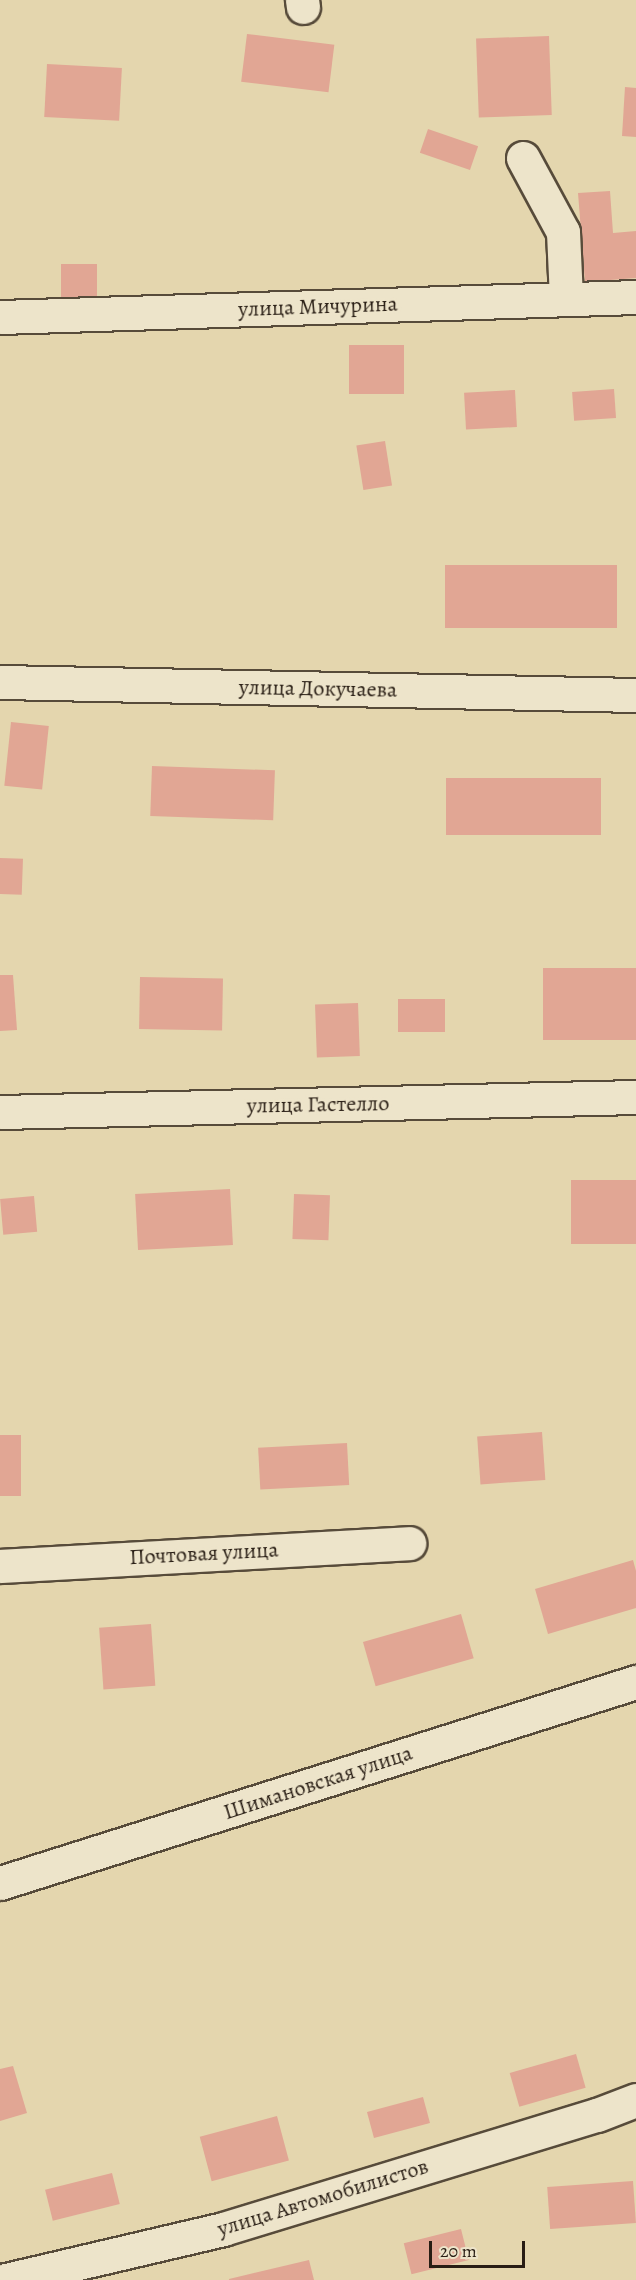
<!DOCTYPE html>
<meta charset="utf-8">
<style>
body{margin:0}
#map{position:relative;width:636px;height:2280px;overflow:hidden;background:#e4d6ae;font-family:Alegreya,serif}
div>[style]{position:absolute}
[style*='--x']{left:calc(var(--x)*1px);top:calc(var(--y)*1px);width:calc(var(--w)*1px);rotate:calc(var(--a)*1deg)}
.building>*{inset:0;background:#e1a694;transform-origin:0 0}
.roads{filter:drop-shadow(2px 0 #574b3a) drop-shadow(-2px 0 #574b3a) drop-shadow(0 2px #574b3a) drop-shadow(0 -2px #574b3a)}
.minor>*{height:33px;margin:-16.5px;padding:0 16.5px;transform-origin:16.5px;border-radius:16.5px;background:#ede4ca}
span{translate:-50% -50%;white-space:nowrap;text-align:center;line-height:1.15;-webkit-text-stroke:5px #ede4ca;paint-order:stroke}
.street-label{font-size:22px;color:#281d14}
.scale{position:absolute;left:429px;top:2241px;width:96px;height:27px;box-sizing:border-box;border:3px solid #281d14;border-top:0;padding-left:8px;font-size:18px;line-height:21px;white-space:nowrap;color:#281d14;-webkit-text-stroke:4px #ede4ca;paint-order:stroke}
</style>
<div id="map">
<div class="building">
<div style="left:247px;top:34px;width:88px;height:48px;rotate:7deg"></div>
<div style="left:549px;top:36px;width:79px;height:73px;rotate:88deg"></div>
<div style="left:47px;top:64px;width:75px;height:53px;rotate:3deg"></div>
<div style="clip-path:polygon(625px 87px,636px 88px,636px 137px,622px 136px)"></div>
<div style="left:428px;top:129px;width:53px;height:25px;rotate:19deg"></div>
<div style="clip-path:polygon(610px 191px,613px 233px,636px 231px,636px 278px,585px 282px,578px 193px)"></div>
<div style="left:61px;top:264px;width:36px;height:34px"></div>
<div style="left:349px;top:345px;width:55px;height:49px"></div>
<div style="left:614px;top:389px;width:29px;height:42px;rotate:86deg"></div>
<div style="left:515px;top:390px;width:37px;height:51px;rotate:87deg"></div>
<div style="left:385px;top:441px;width:45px;height:29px;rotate:81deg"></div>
<div style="left:617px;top:565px;width:63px;height:172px;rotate:90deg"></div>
<div style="left:11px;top:722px;width:38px;height:64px;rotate:6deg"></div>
<div style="left:152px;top:766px;width:123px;height:50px;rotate:2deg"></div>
<div style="left:446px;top:778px;width:155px;height:57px"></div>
<div style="left:0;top:858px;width:23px;height:36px;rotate:2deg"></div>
<div style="left:636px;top:968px;width:72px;height:93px;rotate:90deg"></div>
<div style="clip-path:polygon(0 975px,13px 975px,17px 1030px,0 1031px)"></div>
<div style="left:140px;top:977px;width:83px;height:52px;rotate:1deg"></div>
<div style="left:398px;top:999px;width:47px;height:33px"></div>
<div style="left:358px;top:1003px;width:53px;height:43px;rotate:88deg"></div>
<div style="left:636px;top:1180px;width:64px;height:65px;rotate:90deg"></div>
<div style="left:230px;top:1189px;width:56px;height:95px;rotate:87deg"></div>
<div style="left:294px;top:1194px;width:36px;height:45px;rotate:2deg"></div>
<div style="left:34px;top:1196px;width:36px;height:34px;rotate:85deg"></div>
<div style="left:542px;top:1432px;width:48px;height:65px;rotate:86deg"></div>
<div style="left:0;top:1435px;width:21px;height:61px"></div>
<div style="left:347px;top:1443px;width:42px;height:89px;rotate:87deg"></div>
<div style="clip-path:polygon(633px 1560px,636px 1571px,636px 1608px,548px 1634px,535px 1589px)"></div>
<div style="left:461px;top:1614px;width:46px;height:102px;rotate:74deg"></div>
<div style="left:151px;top:1624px;width:62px;height:52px;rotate:86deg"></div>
<div style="left:576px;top:2054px;width:35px;height:69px;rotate:74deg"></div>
<div style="clip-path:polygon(13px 2066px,27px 2113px,0 2121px,0 2069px)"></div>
<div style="left:423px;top:2097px;width:27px;height:58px;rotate:75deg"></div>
<div style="left:277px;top:2116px;width:46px;height:80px;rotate:75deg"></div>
<div style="left:112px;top:2173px;width:32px;height:69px;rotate:76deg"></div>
<div style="left:633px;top:2181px;width:42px;height:86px;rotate:86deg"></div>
<div style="left:461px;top:2229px;width:32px;height:59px;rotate:76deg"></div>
<div style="clip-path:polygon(309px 2260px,314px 2280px,229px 2280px,229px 2279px)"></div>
</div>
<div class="roads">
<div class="minor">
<div style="--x:302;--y:0;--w:7;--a:82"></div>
<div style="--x:523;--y:158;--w:84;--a:61.6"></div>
<div style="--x:563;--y:232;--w:67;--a:87.4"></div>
<div style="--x:0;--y:317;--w:636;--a:-1.8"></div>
<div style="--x:0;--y:682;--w:636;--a:1.17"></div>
<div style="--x:0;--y:1112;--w:636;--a:-1.35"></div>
<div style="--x:0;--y:1566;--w:410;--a:-3.2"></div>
<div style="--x:0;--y:1883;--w:667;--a:-17.54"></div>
<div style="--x:6;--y:2280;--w:223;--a:-13.2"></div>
<div style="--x:223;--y:2229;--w:391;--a:-17"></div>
<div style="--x:597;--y:2115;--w:42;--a:-21"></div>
</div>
</div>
<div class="street-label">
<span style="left:318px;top:307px;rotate:-2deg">улица Мичурина</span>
<span style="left:318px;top:689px;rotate:1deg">улица Докучаева</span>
<span style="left:318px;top:1105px;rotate:-1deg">улица Гастелло</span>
<span style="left:204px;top:1554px;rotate:-3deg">Почтовая улица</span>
<span style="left:318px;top:1783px;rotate:-18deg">Шимановская улица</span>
<span style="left:323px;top:2198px;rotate:-17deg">улица Автомобилистов</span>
</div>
<div class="scale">20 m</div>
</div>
